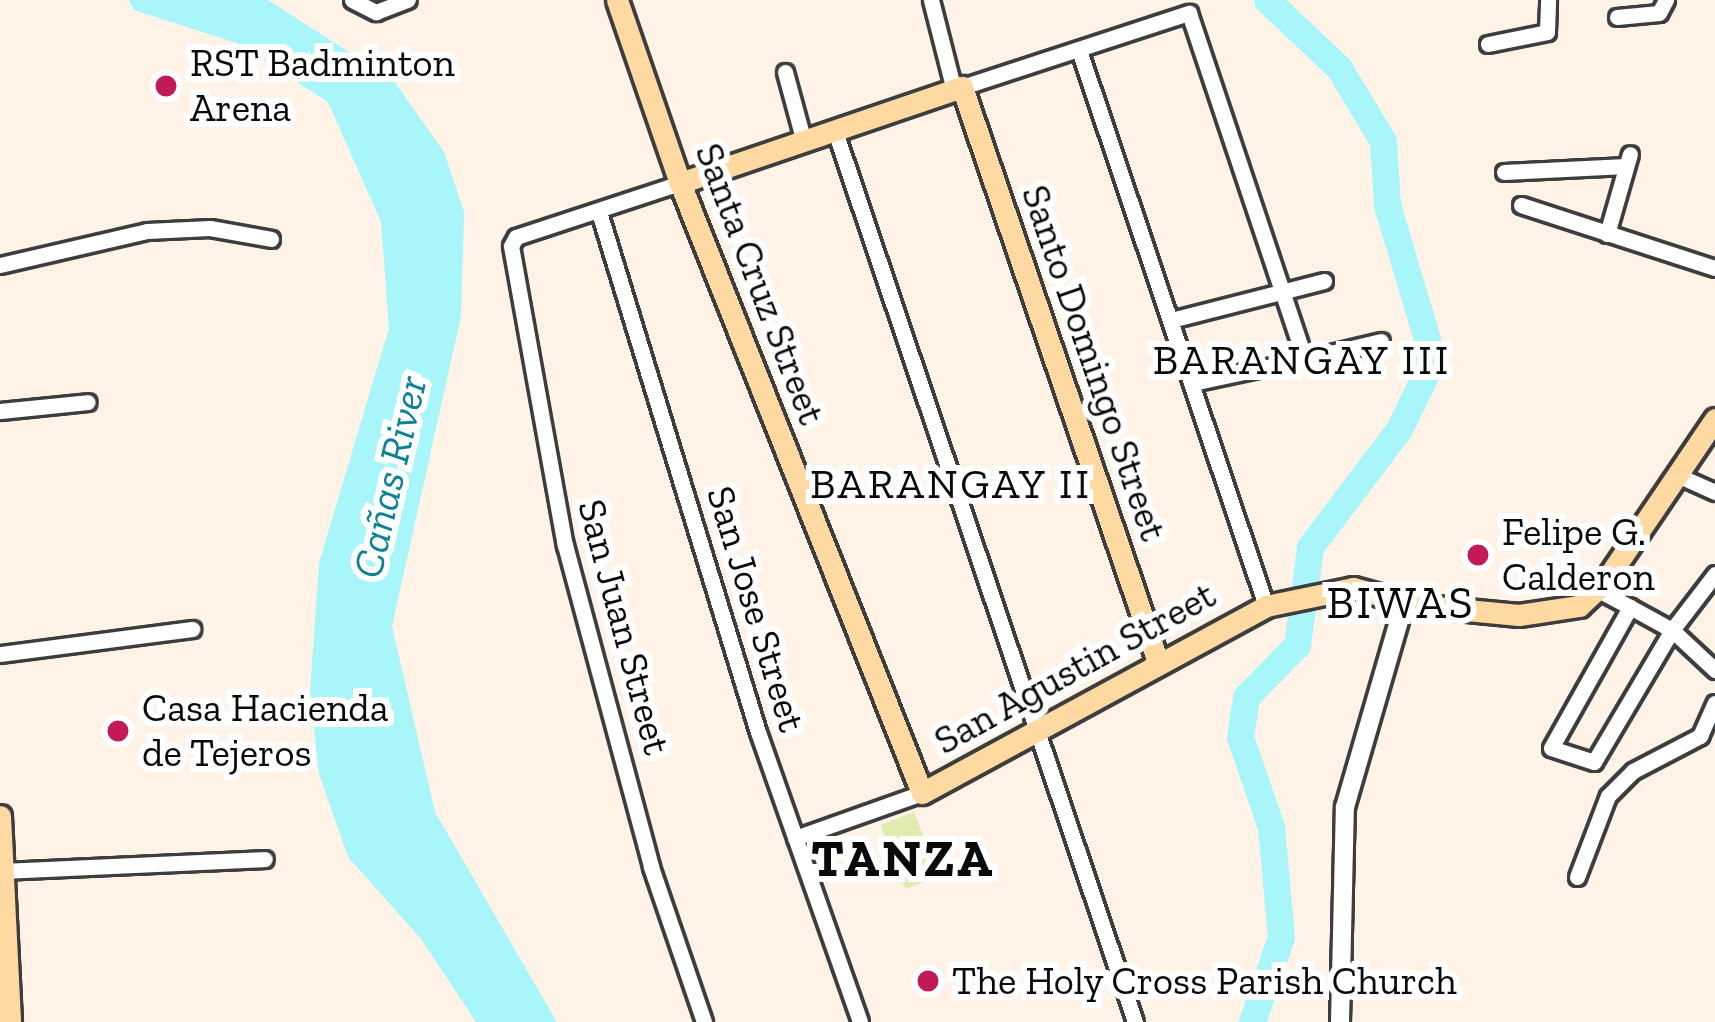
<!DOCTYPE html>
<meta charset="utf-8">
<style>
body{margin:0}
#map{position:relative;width:1715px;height:1022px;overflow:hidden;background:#fff3e7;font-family:"Zilla Slab",serif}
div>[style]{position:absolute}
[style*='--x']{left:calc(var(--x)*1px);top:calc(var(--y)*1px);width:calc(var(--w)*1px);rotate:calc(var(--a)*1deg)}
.green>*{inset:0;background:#e0ebaf;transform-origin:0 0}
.water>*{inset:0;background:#a8f5fa}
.river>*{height:27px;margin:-13.5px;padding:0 13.5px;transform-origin:13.5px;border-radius:13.5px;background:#a8f5fa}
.roads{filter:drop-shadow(3px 0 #3d3d3d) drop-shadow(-3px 0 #3d3d3d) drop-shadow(0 3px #3d3d3d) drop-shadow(0 -3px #3d3d3d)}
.minor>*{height:15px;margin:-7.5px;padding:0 7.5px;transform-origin:7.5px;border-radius:7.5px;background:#fff}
.tertiary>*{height:18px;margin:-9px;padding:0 9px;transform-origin:9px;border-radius:9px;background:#fff}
.secondary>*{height:21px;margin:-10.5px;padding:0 10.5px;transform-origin:10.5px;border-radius:10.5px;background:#ffd9a2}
.dots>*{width:33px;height:33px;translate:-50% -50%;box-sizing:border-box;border:6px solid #fff;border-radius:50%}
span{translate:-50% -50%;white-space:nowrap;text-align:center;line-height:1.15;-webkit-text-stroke:12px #fff;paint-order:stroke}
.poi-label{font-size:39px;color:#0a0a0a}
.left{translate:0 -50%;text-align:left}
.street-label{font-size:39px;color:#0a0a0a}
.neighbourhood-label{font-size:42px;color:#0a0a0a;letter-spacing:3px}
.water-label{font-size:42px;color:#0c8294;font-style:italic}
.quarter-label{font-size:45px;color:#0a0a0a;letter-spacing:3px}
.district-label{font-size:51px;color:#0a0a0a;font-weight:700;letter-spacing:3px}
</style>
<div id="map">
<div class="green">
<div style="left:914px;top:812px;width:69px;height:36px;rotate:69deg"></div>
</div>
<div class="water">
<div style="clip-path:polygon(129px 0,268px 0,394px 81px,444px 152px,464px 212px,461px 316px,392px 626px,435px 812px,557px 1022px,476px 1022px,421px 939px,348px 857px,319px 774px,310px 692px,319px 563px,389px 328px,381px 222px,328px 102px,237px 43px,134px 10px)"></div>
</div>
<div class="river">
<div style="--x:1252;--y:1022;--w:90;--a:-71.2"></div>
<div style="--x:1281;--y:937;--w:110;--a:-95.2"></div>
<div style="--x:1271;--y:827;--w:95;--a:-109"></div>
<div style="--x:1240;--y:737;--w:40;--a:-81.5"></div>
<div style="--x:1246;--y:697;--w:73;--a:-45.6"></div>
<div style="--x:1297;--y:645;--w:99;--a:-82.4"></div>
<div style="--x:1310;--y:547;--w:148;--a:-53"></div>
<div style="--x:1399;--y:429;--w:57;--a:-63.9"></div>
<div style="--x:1424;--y:378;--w:39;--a:-86"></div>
<div style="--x:1427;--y:339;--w:140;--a:-106.6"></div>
<div style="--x:1387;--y:205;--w:64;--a:-93.6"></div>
<div style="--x:1383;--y:141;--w:85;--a:-121.1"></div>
<div style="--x:1339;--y:68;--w:99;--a:-136.6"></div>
</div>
<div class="roads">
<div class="minor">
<div style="--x:352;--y:0;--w:27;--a:27"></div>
<div style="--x:376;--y:12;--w:34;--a:-21"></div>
<div style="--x:931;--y:0;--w:93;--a:75.7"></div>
<div style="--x:1617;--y:17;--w:42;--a:-5.4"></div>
<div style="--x:1659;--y:13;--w:15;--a:-62"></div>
<div style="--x:1488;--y:44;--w:60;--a:-11.5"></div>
<div style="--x:1547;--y:32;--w:32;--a:-88"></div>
<div style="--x:1079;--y:50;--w:587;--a:71.41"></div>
<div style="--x:785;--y:72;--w:73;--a:74.8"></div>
<div style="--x:962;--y:87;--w:239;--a:-18.1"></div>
<div style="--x:1189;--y:13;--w:365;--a:71.5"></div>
<div style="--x:1305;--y:359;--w:116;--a:168"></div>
<div style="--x:835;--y:131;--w:940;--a:71.39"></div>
<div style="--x:1504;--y:172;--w:122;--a:-2.8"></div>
<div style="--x:680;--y:183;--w:173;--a:161.8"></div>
<div style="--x:516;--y:237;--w:10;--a:119"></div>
<div style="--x:511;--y:246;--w:304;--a:79.8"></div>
<div style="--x:565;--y:545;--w:333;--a:75"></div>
<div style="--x:651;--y:867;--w:164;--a:71.1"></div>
<div style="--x:1521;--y:205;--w:204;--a:18"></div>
<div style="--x:599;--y:212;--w:544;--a:73"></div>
<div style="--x:758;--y:732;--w:307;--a:70.6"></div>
<div style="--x:1607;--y:234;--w:83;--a:-74"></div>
<div style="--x:0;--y:265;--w:151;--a:-13"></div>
<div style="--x:147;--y:231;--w:63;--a:-2.7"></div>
<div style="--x:210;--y:228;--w:62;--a:10.2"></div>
<div style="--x:1171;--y:320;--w:158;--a:-14.3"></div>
<div style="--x:1305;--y:359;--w:78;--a:-13.3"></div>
<div style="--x:0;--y:411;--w:88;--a:-5.8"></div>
<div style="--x:1677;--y:475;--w:42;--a:24.1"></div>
<div style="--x:1715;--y:574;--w:71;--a:127.5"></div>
<div style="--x:1672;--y:630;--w:59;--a:42.9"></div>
<div style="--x:1598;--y:590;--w:36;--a:28"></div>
<div style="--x:1630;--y:607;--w:48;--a:28.7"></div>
<div style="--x:1672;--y:630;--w:153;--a:120.6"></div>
<div style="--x:1594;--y:762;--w:45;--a:-162"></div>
<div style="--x:1551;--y:748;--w:162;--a:-60.7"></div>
<div style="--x:0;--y:654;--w:194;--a:-7.4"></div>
<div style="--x:795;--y:838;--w:135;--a:-19.5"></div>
<div style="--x:3;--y:871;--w:262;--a:-2.6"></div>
<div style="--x:1577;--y:877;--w:87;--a:-69.1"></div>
<div style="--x:1608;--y:796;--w:35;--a:-45"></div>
<div style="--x:1633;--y:771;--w:76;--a:-27.6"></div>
<div style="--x:1700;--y:736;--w:36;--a:-66"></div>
</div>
<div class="tertiary">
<div style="--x:1340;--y:1022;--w:215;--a:-88.7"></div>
<div style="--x:1345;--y:807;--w:201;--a:-73.8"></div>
</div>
<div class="secondary">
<div style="--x:617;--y:0;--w:194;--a:71"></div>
<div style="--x:680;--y:183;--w:656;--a:68.36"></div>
<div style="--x:922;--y:793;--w:392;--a:-28.5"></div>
<div style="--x:1266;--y:606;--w:89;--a:-11.7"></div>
<div style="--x:1353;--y:588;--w:42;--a:15"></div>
<div style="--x:680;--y:183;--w:298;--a:-18.8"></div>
<div style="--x:962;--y:87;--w:607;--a:71.18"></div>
<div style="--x:1415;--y:605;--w:104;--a:5.5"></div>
<div style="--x:1519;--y:615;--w:61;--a:-8.5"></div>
<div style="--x:1579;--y:606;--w:34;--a:-43"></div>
<div style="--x:1604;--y:583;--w:198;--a:-55.9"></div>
<div style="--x:0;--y:816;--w:206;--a:87.2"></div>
</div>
</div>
<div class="dots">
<div style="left:166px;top:86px;background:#c21a55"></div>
<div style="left:1478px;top:555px;background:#c21a55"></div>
<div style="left:118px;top:731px;background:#c21a55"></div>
<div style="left:928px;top:981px;background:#c21a55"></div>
</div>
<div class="poi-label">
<span class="left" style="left:190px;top:86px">RST Badminton<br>Arena</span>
<span class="left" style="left:1502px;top:555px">Felipe G.<br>Calderon</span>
<span class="left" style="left:142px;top:731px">Casa Hacienda<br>de Tejeros</span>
<span class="left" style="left:952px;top:981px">The Holy Cross Parish Church</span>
</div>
<div class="street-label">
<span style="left:760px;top:284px;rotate:69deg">Santa Cruz Street</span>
<span style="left:1094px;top:363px;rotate:71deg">Santo Domingo Street</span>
<span style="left:756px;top:609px;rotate:73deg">San Jose Street</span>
<span style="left:624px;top:627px;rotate:75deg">San Juan Street</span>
<span style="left:1075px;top:668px;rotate:-29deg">San Agustin Street</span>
</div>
<div class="neighbourhood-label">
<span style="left:1302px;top:360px">BARANGAY III</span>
<span style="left:951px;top:484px">BARANGAY II</span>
</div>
<div class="water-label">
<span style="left:390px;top:477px;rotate:-77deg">Cañas River</span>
</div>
<div class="quarter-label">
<span style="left:1401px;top:604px">BIWAS</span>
</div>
<div class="district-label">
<span style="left:903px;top:859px">TANZA</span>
</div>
</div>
